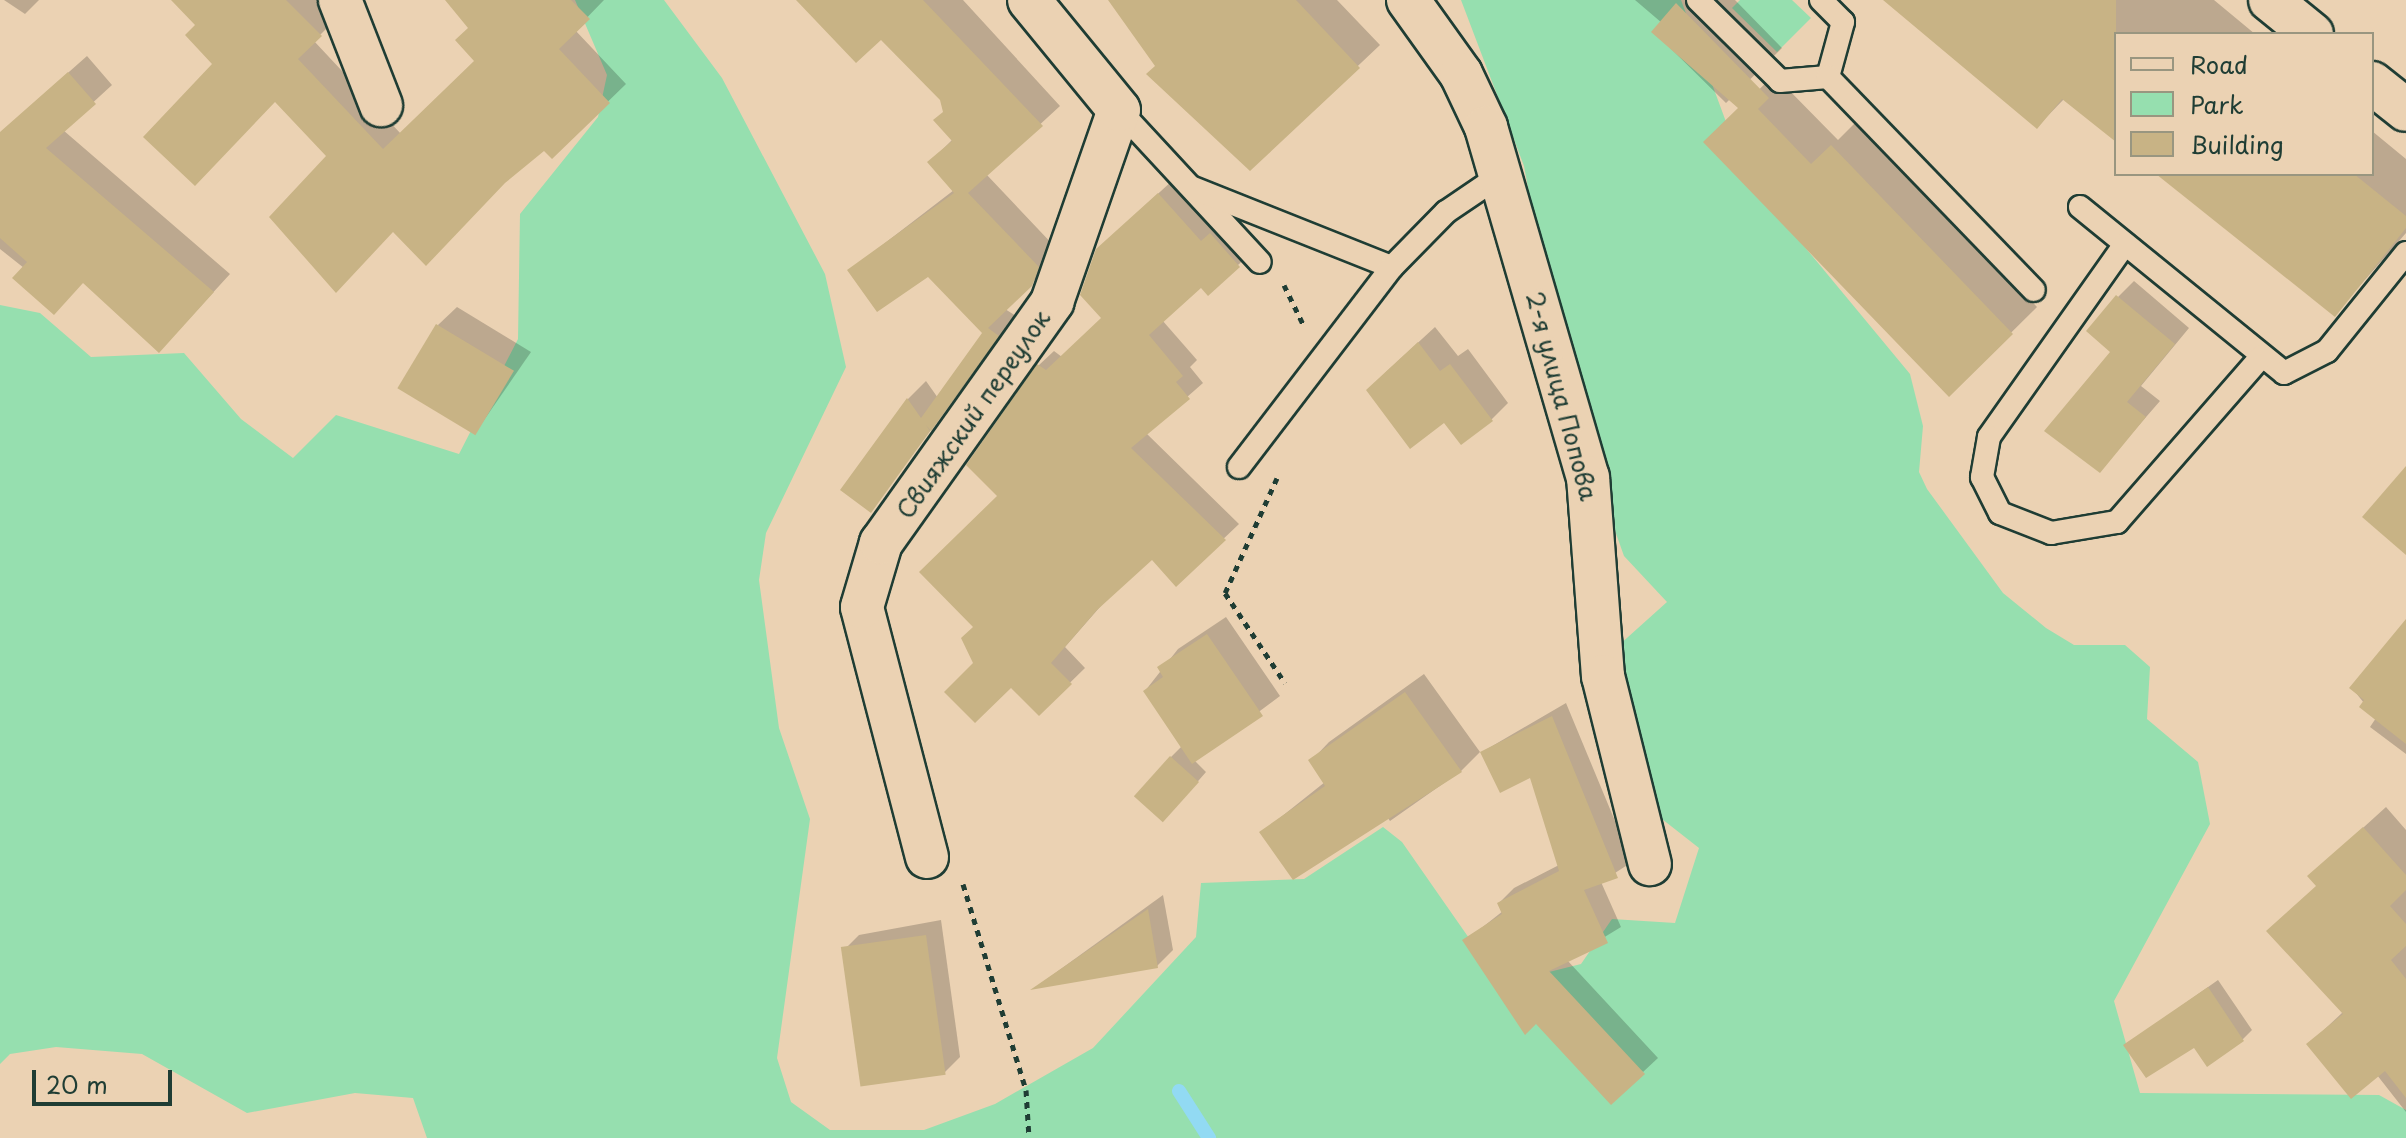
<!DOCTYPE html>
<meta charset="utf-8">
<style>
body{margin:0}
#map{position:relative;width:2406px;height:1138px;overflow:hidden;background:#ebd2b3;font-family:"Playpen Sans",sans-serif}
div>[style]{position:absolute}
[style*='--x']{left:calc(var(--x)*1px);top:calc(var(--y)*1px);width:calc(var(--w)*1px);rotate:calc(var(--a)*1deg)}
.green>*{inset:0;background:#96dfaf}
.shadow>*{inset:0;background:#0003}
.stream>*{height:14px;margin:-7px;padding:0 7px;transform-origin:7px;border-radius:7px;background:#92daf3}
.building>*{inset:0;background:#c8b385;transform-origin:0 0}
.path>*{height:5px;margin-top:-2.5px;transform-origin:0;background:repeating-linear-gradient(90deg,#1f3d34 0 6px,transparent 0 12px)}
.roads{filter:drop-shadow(2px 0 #1f3d34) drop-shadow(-2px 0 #1f3d34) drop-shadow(0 2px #1f3d34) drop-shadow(0 -2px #1f3d34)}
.lane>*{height:22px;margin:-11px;padding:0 11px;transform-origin:11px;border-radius:11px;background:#ebd2b3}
.street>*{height:42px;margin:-21px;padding:0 21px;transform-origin:21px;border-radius:21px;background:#ebd2b3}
span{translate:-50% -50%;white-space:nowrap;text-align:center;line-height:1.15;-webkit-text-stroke:6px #ebd2b3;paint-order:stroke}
.street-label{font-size:24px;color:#1f3d34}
.legend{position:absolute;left:2114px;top:32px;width:260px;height:144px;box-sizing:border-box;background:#ebd2b3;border:2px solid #999680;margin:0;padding:10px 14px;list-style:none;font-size:24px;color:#1f3d34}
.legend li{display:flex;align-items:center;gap:16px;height:40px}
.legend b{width:40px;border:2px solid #999680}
.scale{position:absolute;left:32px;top:1070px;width:140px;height:36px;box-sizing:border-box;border:4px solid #1f3d34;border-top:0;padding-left:10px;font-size:24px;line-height:28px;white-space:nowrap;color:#1f3d34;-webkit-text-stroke:6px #ebd2b3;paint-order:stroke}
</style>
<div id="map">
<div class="green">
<div style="clip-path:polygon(575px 0,664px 0,722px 78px,825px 274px,846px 367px,766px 533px,759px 580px,779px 728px,810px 819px,777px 1058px,791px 1102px,830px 1130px,924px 1130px,995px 1104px,1093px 1048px,1196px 937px,1201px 883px,1304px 879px,1383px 827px,1402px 842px,1501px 984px,1581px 964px,1612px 919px,1675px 923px,1699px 848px,1639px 801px,1618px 646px,1667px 602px,1624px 556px,1597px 480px,1548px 297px,1524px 166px,1461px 0,1681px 0,1746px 176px,1910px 374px,1923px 426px,1919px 472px,1927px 489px,2003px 593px,2046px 628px,2074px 645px,2125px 645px,2150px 667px,2147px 719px,2198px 762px,2210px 824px,2114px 1001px,2140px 1093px,2379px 1095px,2406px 1110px,2406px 1138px,427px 1138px,413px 1098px,355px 1093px,247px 1113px,142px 1054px,56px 1047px,10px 1054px,0 1064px,0 305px,40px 313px,91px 357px,184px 353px,241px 419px,293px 458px,336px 415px,459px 454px,518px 339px,520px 214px,598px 117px,607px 75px)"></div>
<div style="clip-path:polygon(1740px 0,1792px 0,1811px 18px,1777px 52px,1732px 8px)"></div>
</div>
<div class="shadow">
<div style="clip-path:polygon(4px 0,39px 0,25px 14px)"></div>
<div style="clip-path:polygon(173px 0,320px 0,337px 18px,314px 41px,401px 134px,476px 60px,470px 28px,448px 0,604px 0,575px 30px,626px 84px,552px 156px,544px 148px,329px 156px,276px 99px,215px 64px,198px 25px)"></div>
<div style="clip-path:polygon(799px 0,963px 0,1060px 106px,986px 174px,1056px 248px,1050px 265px,1005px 309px,1016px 316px,871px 510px,842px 490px,908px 399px,926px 381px,938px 398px,984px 333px,928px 274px,850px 270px,954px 190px,930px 162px,953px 139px,942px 99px,881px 37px)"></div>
<div style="clip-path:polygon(1111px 0,1337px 0,1380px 45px,1250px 168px,1149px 74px,1157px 66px)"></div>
<div style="clip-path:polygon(1635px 0,1735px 0,1782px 48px,1726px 103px,1654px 32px,1662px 23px)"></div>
<div style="clip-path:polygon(1912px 0,2214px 0,2255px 34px,2116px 34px,2116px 139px,2065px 98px,2037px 127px)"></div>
<div style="clip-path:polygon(87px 56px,112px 85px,63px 130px,230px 274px,176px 333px,84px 281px,24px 268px,0 249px,0 133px)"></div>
<div style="clip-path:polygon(1774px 75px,1838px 140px,1857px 121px,2037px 307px,1949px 394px,1705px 142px)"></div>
<div style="clip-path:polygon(2372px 131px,2406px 159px,2406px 233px,2334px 315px,2159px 174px,2372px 174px)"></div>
<div style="clip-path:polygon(1173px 180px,1253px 251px,1208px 293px,1201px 285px,1162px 320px,1197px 360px,1190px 367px,1203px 383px,1146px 433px,1239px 524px,1176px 584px,1152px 557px,1106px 600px,1065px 647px,1085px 668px,1039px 713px,1011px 685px,975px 664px,999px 496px,968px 465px,1039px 365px,1054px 351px,1062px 357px,1103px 318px,1113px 235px)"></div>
<div style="clip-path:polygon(2134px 281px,2189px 328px,2141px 386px,2160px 401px,2100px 470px,2118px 297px)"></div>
<div style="clip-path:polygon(457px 307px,531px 352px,475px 433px,438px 325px)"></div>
<div style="clip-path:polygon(1435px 327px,1458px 356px,1468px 349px,1508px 403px,1491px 420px,1445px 420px,1385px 373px)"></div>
<div style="clip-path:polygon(1226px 617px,1280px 696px,1194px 760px,1206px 772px,1172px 811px,1171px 757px,1182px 746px,1145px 691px,1178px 649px)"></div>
<div style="clip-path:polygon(2406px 623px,2406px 754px,2370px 727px,2376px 718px,2352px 688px)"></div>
<div style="clip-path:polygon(1424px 674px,1480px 752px,1461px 771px,1390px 821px,1385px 814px,1262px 832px,1325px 782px,1311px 761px,1329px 742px)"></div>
<div style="clip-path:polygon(1566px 703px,1632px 862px,1601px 882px,1621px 927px,1567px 960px,1658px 1058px,1643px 1072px,1465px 941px,1503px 911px,1499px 903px,1514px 888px,1559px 865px,1531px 776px,1482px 752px)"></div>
<div style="clip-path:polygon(2386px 807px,2406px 830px,2406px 1112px,2377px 1075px,2309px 1044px,2343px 1012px,2318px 885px,2310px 876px)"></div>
<div style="clip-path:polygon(1163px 895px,1173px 950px,1157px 966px,1036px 987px)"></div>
<div style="clip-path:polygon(941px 920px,960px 1057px,944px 1073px,843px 951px,859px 935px)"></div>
<div style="clip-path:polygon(2218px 980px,2252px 1030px,2243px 1039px,2207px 1064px,2194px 1045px,2126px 1045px)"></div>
</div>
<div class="stream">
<div style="--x:1179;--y:1091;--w:56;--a:57.4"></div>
</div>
<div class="building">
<div style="clip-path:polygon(171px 0,286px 0,322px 36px,298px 59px,383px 149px,474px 61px,455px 40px,468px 28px,445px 0,571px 0,590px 19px,559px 49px,610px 103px,552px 159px,544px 151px,505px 183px,426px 266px,393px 232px,336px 293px,269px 217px,326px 156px,275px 102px,195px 186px,143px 137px,212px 64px,185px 35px,195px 25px)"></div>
<div style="clip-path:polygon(796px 0,923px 0,1043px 126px,968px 193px,1039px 267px,1032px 286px,988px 328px,999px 336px,931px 431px,926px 425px,930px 431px,871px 513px,840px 490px,907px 398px,921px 418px,982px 333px,928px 277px,877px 312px,847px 270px,954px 193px,927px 162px,952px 141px,933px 120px,943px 112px,940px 100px,881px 40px,856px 63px)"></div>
<div style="clip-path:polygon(1108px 0,1296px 0,1360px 68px,1250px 171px,1146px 74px,1155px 66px)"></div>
<div style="clip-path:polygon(1883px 0,2116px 0,2116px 142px,2062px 99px,2037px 129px)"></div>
<div style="clip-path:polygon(1676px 3px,1769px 98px,1758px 109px,1811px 164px,1831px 145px,2013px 334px,1949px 397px,1703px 142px,1738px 108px,1651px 32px)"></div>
<div style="clip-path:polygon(68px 72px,96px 104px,46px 148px,214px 292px,159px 353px,83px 283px,54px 315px,12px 278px,27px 262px,0 238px,0 132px)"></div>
<div style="clip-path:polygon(2156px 174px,2354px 174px,2406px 216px,2406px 228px,2335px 317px)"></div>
<div style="clip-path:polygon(1158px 193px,1201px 241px,1210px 233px,1240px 267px,1208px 296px,1201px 288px,1149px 335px,1183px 376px,1176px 382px,1190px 399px,1131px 448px,1226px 540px,1176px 587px,1152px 560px,1097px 610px,1051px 663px,1072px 684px,1039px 716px,1011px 688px,975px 723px,944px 692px,973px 663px,961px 638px,973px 627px,919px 572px,997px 496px,966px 465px,1037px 364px,1046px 370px,1101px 318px,1080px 295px,1096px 249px)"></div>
<div style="clip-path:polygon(2116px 295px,2175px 344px,2127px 402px,2146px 417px,2100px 473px,2044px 431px,2110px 352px,2086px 331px)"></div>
<div style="left:436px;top:324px;width:91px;height:75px;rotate:31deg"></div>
<div style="clip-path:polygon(1418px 342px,1440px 371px,1450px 364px,1493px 421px,1461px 445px,1444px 423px,1410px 449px,1366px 390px)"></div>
<div style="clip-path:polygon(2406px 466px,2406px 555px,2362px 517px)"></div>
<div style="clip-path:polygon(2406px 619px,2406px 744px,2359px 707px,2364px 700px,2349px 688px)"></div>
<div style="clip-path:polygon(1207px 634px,1263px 716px,1192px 764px,1143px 691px,1163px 677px,1157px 667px)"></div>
<div style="clip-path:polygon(1405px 692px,1462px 772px,1293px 880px,1259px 832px,1325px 786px,1308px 760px)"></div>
<div style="clip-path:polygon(1552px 716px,1618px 878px,1584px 890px,1608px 943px,1549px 971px,1645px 1074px,1611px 1105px,1536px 1024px,1525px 1035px,1462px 940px,1502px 914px,1497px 903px,1559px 871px,1530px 778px,1500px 793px,1480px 752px)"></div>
<div style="left:1170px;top:756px;width:39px;height:54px;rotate:42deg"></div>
<div style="clip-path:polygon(2363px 827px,2406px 875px,2406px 890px,2390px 906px,2406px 924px,2406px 946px,2391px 960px,2406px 979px,2406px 1098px,2385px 1071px,2351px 1099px,2306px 1044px,2343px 1014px,2266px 931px,2316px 886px,2307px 876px)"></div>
<div style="clip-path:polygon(1148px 909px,1158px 968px,1030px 990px)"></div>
<div style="left:926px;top:935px;width:141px;height:86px;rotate:82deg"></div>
<div style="clip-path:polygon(2208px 987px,2244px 1041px,2207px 1067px,2194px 1048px,2146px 1078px,2123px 1045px)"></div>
</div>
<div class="path">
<div style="--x:1284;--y:285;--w:46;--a:64"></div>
<div style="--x:1277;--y:478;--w:126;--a:114.3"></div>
<div style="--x:1225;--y:593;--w:108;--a:56.3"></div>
<div style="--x:963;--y:884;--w:215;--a:73"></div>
<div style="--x:1026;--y:1090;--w:48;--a:86.4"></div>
</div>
<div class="roads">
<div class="lane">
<div style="--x:1698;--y:0;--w:115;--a:44.6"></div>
<div style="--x:1780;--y:81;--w:48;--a:-4.8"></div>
<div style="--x:1821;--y:0;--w:31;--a:45"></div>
<div style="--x:1843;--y:22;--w:57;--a:105.3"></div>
<div style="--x:1828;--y:77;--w:296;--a:46"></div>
<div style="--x:1119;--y:110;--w:207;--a:47.2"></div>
<div style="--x:1193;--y:188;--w:214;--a:21.7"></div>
<div style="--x:1392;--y:267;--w:77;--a:-45.5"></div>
<div style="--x:1446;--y:212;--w:68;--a:-34.2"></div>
<div style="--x:2080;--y:207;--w:263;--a:39.1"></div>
<div style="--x:2284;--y:373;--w:48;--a:-27.1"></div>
<div style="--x:2327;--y:351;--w:126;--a:-51.1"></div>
<div style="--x:2125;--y:244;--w:236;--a:125.2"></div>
<div style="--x:1989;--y:437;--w:41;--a:99.9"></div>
<div style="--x:1982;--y:477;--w:40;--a:63.4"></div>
<div style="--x:2000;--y:513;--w:55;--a:21.4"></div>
<div style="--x:2051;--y:533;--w:67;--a:-9.5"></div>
<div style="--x:2117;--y:522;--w:220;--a:-48.9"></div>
<div style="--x:1239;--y:467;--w:252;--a:-52.6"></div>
</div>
<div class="street">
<div style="--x:340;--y:0;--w:113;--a:68.7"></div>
<div style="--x:1408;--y:0;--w:91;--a:54.4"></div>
<div style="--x:1461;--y:74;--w:59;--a:64.7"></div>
<div style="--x:1486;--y:127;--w:365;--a:73.8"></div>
<div style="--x:1588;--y:477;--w:200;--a:85.7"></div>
<div style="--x:1603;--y:676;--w:194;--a:76"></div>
<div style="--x:2270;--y:0;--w:54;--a:39"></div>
<div style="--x:2372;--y:83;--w:43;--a:38.5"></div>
<div style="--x:927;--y:857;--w:258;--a:-104.6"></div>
<div style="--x:862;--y:607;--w:67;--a:-73.5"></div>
<div style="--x:881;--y:543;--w:296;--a:-54.6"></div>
<div style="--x:1052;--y:302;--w:203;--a:-70.8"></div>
<div style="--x:1119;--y:110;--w:142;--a:-129.3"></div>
</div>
</div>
<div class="street-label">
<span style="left:1562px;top:396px;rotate:75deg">2-я улица Попова</span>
<span style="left:973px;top:414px;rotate:-55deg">Свияжский переулок</span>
</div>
<ul class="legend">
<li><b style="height:10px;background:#ebd2b3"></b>Road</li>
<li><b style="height:22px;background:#96dfaf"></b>Park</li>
<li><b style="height:22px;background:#c8b385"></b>Building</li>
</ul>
<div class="scale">20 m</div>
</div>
